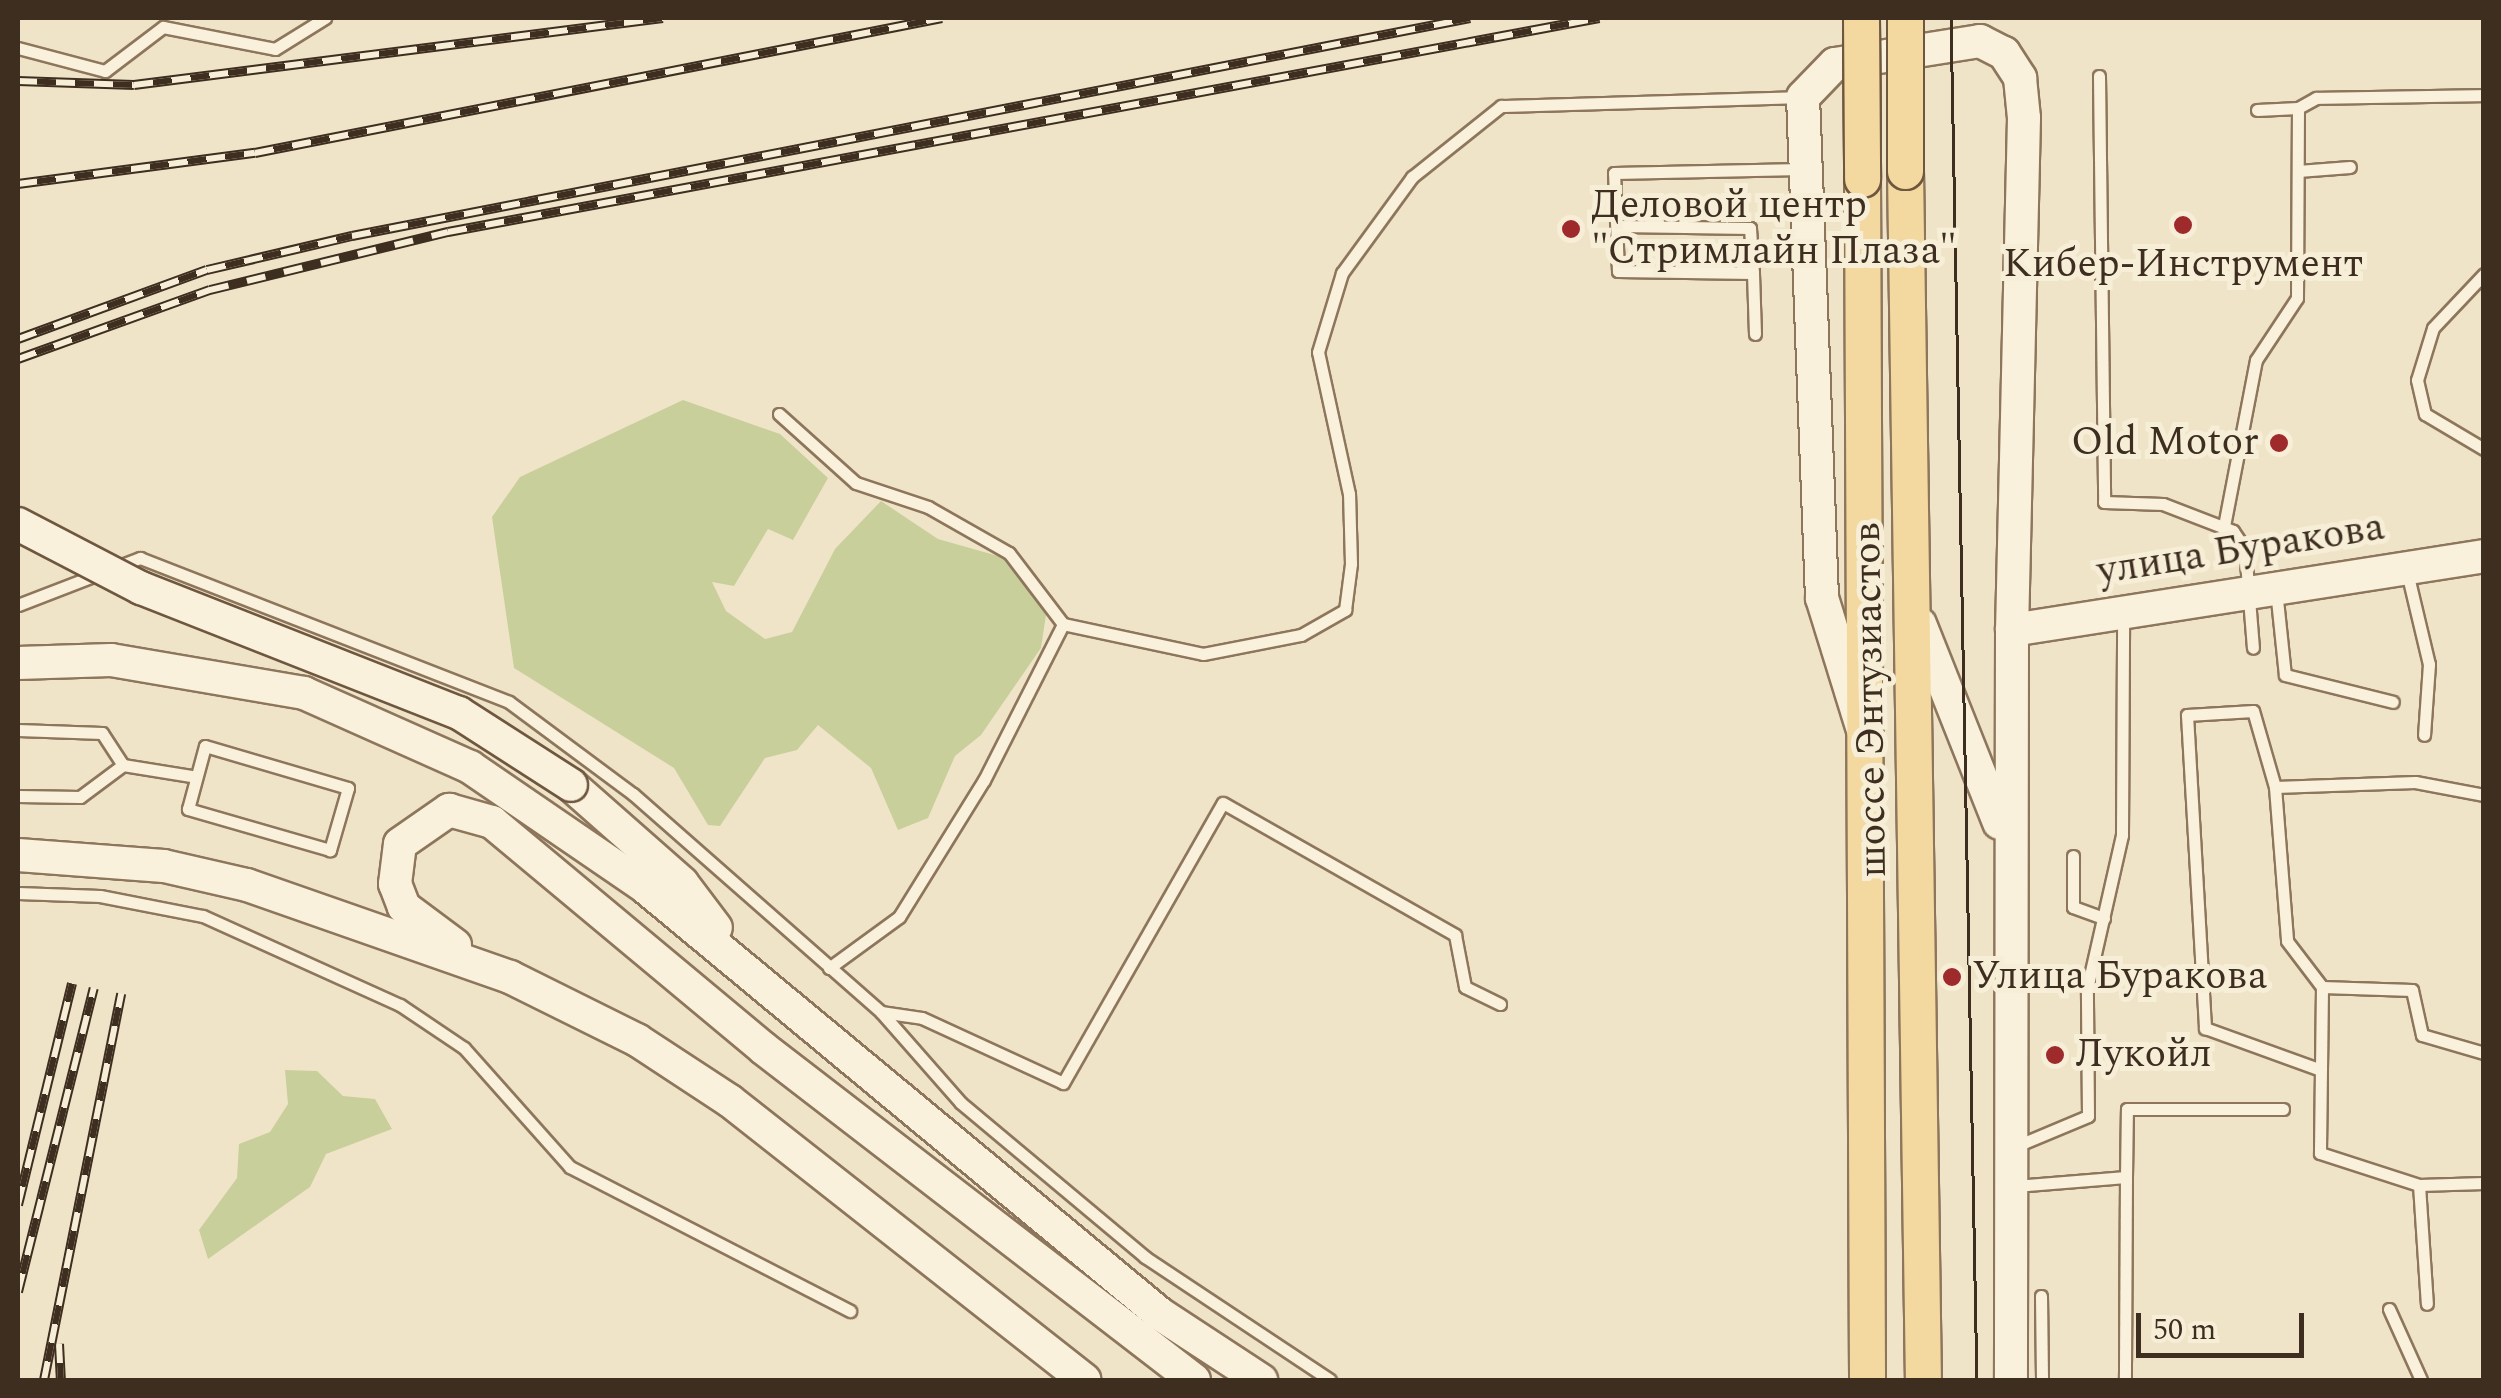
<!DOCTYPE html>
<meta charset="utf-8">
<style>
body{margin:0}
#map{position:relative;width:2501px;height:1398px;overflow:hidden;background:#f0e4c8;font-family:Spectral,serif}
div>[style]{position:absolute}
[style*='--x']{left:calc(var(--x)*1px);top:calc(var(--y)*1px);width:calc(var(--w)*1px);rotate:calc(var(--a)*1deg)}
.green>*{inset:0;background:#c9cf9b}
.roads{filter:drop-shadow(2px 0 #8d765c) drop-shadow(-2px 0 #8d765c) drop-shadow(0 2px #8d765c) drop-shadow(0 -2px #8d765c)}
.lane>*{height:11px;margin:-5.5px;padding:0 5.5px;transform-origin:5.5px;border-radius:5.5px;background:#faf1dc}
.secondary>*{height:32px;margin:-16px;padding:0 16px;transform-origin:16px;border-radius:16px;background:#faf1dc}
.primary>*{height:35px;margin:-17.5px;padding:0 17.5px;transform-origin:17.5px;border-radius:17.5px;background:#f3d9a0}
.tram>*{height:2.5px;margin:-1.25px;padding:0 1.25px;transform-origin:1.25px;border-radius:1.25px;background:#3d2e20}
.rail>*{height:10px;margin-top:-5px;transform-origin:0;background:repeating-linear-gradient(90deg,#f7eed8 0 19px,#3d2e20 0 38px);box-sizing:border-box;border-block:2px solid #3d2e20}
.bridges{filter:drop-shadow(2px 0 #6f573f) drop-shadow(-2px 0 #6f573f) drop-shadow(0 2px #6f573f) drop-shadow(0 -2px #6f573f)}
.secondary-bridge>*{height:32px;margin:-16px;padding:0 16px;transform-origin:16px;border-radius:16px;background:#faf1dc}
.primary-bridge>*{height:35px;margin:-17.5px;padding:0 17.5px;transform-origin:17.5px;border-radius:17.5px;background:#f3d9a0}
.dots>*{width:28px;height:28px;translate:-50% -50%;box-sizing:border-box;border:5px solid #f7eed8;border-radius:50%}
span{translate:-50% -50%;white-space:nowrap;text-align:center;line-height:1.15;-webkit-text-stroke:10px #f7eed8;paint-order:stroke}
.poi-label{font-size:40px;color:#3d2e20}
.left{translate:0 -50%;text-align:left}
.right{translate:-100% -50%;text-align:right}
.street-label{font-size:40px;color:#3d2e20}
.frame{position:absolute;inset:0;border:20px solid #3d2e20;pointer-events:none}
.scale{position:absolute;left:2136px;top:1313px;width:168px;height:45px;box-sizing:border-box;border:5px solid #3d2e20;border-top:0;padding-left:12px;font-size:30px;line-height:35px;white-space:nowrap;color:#3d2e20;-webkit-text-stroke:8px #f7eed8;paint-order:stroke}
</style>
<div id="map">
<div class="green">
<div style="clip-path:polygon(683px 400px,780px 434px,828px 478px,793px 540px,768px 529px,734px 586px,712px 582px,726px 611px,765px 639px,792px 632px,835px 549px,881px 501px,938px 539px,1005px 558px,1029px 586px,1046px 615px,1041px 648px,981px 735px,955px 756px,928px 818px,898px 830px,871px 768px,818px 725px,797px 750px,765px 758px,720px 826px,708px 825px,674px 768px,514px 668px,492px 517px,520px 477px)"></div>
<div style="clip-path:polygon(285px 1070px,317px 1071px,343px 1096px,375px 1099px,392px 1129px,326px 1154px,310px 1187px,208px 1259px,199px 1230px,237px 1178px,239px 1144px,270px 1132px,288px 1104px)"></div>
</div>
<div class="roads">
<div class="lane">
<div style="--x:18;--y:48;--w:90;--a:14.8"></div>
<div style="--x:105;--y:71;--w:73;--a:-37.2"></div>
<div style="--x:163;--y:27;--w:114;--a:11.1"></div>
<div style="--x:275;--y:49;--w:59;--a:-31.8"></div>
<div style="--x:2099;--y:76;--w:426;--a:89.3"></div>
<div style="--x:2104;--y:502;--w:59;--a:1.9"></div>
<div style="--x:2163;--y:504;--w:75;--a:21.1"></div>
<div style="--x:2233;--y:531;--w:22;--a:56"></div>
<div style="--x:2245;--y:549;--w:99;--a:85.4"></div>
<div style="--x:2257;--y:110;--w:41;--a:-2.8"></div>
<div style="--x:2298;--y:171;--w:52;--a:-4.4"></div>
<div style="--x:1620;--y:226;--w:130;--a:0.9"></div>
<div style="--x:1750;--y:228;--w:45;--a:86.2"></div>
<div style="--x:2484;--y:274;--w:74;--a:133.4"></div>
<div style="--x:2433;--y:328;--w:54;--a:107.1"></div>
<div style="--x:2417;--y:380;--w:35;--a:77"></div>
<div style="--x:2425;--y:414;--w:69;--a:30.7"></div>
<div style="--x:1755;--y:334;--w:61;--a:-91.9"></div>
<div style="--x:1753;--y:273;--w:135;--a:-179.2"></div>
<div style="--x:1618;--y:271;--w:98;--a:-92.3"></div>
<div style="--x:1614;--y:173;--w:187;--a:-1.2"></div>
<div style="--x:779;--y:414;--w:103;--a:41.9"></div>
<div style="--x:856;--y:483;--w:76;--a:18.4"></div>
<div style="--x:928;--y:507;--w:93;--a:29.6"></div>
<div style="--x:1009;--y:553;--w:89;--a:52.7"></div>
<div style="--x:1063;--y:624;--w:143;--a:12.1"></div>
<div style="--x:1203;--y:654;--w:100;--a:-11"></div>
<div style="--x:1301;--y:635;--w:51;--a:-29.6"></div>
<div style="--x:1345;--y:610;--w:46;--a:-82.6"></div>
<div style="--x:1351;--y:564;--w:70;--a:-91.6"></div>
<div style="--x:1349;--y:494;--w:145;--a:-102.3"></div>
<div style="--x:1318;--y:352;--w:83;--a:-73.1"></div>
<div style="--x:1342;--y:273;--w:119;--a:-53.9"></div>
<div style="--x:1412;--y:177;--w:114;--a:-38.6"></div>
<div style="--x:1501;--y:106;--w:297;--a:-1.7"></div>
<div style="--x:2224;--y:526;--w:169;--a:-79.1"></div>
<div style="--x:2256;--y:360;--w:74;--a:-56.5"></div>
<div style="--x:2297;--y:298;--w:190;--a:-89.7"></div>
<div style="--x:2298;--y:108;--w:21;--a:-29"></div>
<div style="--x:2316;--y:98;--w:168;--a:-1"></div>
<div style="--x:2407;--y:572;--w:95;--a:76.6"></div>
<div style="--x:2429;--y:664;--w:71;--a:94"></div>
<div style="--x:2276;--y:590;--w:85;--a:84"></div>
<div style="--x:2285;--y:675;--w:111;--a:14"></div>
<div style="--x:18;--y:605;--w:131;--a:-21.1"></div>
<div style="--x:140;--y:558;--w:396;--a:21.3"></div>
<div style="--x:509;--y:702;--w:154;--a:36.6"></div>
<div style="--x:633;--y:794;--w:330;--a:41.3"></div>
<div style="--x:881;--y:1012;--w:121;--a:48.7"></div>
<div style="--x:961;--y:1103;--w:240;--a:39.9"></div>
<div style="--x:1145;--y:1257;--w:222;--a:33.6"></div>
<div style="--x:18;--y:730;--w:84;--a:2"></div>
<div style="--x:102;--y:733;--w:38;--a:57"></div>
<div style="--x:205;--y:746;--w:149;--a:16.4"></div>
<div style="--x:348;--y:788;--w:65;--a:106.2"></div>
<div style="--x:330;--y:850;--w:148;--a:-163.9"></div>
<div style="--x:188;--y:809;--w:65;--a:-74.9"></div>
<div style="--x:2275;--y:787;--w:79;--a:-106.1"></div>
<div style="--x:2253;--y:711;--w:66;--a:176.5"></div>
<div style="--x:2187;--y:715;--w:314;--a:86.7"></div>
<div style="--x:2205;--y:1028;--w:123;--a:19.9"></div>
<div style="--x:2484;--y:795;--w:70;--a:-169.3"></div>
<div style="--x:2415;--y:782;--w:140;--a:178"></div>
<div style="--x:2275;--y:787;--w:154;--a:85.5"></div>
<div style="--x:2287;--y:941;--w:58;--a:52.7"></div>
<div style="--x:2322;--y:987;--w:90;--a:1.9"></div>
<div style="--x:2412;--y:990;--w:46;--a:77.5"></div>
<div style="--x:2422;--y:1035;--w:65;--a:16.2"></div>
<div style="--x:18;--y:796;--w:62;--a:0.9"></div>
<div style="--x:80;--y:797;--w:54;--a:-36.7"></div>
<div style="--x:123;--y:765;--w:69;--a:9.2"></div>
<div style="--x:2073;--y:856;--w:51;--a:90"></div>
<div style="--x:2073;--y:907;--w:33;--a:20"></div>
<div style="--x:18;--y:893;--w:82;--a:2.1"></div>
<div style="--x:100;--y:896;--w:105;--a:11"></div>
<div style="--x:203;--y:916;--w:216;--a:24.3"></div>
<div style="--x:400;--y:1005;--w:77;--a:33.9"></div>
<div style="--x:464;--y:1048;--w:159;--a:48.3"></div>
<div style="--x:570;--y:1167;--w:315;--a:27.2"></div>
<div style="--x:829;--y:968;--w:87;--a:-36.1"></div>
<div style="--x:899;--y:917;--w:161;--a:-58.2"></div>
<div style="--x:984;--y:780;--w:175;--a:-63.1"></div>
<div style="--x:2322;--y:987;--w:166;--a:90.7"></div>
<div style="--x:2320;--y:1153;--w:104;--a:17.9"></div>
<div style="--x:2419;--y:1185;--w:65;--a:-1.8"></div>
<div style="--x:881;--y:1012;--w:41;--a:8.3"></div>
<div style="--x:922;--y:1018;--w:155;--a:24.7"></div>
<div style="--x:1063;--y:1083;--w:322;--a:-60.3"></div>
<div style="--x:1223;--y:803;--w:267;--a:29.6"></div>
<div style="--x:1455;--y:935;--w:53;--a:79.1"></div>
<div style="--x:1465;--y:987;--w:39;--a:26"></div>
<div style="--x:2014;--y:1147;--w:80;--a:-22.7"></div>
<div style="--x:2088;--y:1116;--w:127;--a:-90.5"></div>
<div style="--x:2087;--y:989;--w:158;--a:-77.2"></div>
<div style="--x:2122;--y:835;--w:221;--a:-89.7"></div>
<div style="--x:2126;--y:1177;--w:68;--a:-89.2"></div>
<div style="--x:2127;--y:1109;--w:156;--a:0"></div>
<div style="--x:2419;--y:1185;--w:119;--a:86.2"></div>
<div style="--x:2015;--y:1186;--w:111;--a:-4.6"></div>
<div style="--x:2126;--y:1177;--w:203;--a:90.3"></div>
<div style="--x:2041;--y:1296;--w:84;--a:89.3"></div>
<div style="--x:2389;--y:1309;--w:78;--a:65.7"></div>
</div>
<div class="secondary">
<div style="--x:1920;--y:624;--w:214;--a:68.3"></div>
<div style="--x:2012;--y:630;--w:478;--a:-8.9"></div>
<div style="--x:18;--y:663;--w:93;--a:-1.8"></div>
<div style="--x:111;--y:660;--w:196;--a:9.7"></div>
<div style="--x:304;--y:693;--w:182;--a:24"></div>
<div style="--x:470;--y:767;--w:212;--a:34.4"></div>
<div style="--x:645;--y:887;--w:669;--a:39.66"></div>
<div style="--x:1160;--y:1314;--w:121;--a:33.2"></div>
<div style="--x:1862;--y:727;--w:135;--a:-107.2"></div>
<div style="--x:1822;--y:598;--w:501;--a:-92.17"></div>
<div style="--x:1803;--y:97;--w:46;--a:-45.9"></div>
<div style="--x:1835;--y:64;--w:147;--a:-9"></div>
<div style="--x:1980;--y:41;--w:27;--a:27"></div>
<div style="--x:2004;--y:53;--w:30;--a:57"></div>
<div style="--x:2020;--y:78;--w:40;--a:84.3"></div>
<div style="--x:2024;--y:118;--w:512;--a:91.34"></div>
<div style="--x:2012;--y:630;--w:750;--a:90.08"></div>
<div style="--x:571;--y:785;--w:148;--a:41.4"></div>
<div style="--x:682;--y:883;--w:56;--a:52.9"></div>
<div style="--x:18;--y:855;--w:146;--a:4.3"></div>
<div style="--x:164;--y:866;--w:85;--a:12.9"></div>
<div style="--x:247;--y:885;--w:279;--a:19.3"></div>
<div style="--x:510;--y:977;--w:142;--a:26.4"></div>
<div style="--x:637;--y:1040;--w:111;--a:33.3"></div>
<div style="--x:730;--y:1101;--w:451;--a:38.2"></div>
<div style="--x:455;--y:945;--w:64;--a:-143.3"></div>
<div style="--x:404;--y:907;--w:25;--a:-111"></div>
<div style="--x:395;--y:884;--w:40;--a:-82.9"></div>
<div style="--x:400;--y:844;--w:60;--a:-34.8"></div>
<div style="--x:449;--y:810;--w:45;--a:15.6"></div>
<div style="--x:492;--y:822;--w:353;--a:39.8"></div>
<div style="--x:763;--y:1048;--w:544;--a:37.61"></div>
</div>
<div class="primary">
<div style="--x:1905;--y:171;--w:1209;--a:89.15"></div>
<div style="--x:1862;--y:179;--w:1201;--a:89.76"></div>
</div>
</div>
<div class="tram">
<div style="--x:1951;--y:18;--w:1362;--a:88.91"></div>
</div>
<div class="rail">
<div style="--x:18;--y:81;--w:116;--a:2"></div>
<div style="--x:134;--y:85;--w:533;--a:-7.22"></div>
<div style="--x:18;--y:184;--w:239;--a:-7.5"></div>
<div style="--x:255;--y:153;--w:700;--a:-11.12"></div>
<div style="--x:18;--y:339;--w:201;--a:-20.1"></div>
<div style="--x:207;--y:270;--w:149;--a:-13.2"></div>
<div style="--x:352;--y:236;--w:1139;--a:-11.03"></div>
<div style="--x:18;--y:359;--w:204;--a:-19.8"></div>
<div style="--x:210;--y:290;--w:245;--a:-13.7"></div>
<div style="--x:448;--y:232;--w:1171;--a:-10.53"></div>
<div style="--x:18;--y:1205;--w:228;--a:-76.3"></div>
<div style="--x:18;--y:1292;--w:313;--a:-76"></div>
<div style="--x:59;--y:1344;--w:36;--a:87"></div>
<div style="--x:44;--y:1380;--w:394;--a:-78.7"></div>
</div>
<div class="bridges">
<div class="secondary-bridge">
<div style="--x:18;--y:524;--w:139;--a:27.5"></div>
<div style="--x:141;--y:588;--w:342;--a:21.5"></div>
<div style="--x:459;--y:713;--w:133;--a:32.7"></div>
</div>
<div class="primary-bridge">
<div style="--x:1861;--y:18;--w:161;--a:89.6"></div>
<div style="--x:1905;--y:18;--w:153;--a:90"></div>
</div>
</div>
<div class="dots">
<div style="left:2183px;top:225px;background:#9e2a2b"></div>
<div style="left:1571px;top:229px;background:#9e2a2b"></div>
<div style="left:2279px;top:443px;background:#9e2a2b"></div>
<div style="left:1952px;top:977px;background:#9e2a2b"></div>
<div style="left:2055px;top:1055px;background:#9e2a2b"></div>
</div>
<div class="poi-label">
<span class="left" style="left:1591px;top:229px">Деловой центр<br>"Стримлайн Плаза"</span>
<span style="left:2183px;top:265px">Кибер-Инструмент</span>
<span class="right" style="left:2259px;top:443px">Old Motor</span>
<span class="left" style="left:1972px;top:977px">Улица Буракова</span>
<span class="left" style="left:2075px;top:1055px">Лукойл</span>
</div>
<div class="street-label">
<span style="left:2241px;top:550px;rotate:-9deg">улица Буракова</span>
<span style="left:1871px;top:700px;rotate:-91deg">шоссе Энтузиастов</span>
</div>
<div class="frame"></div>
<div class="scale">50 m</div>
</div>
